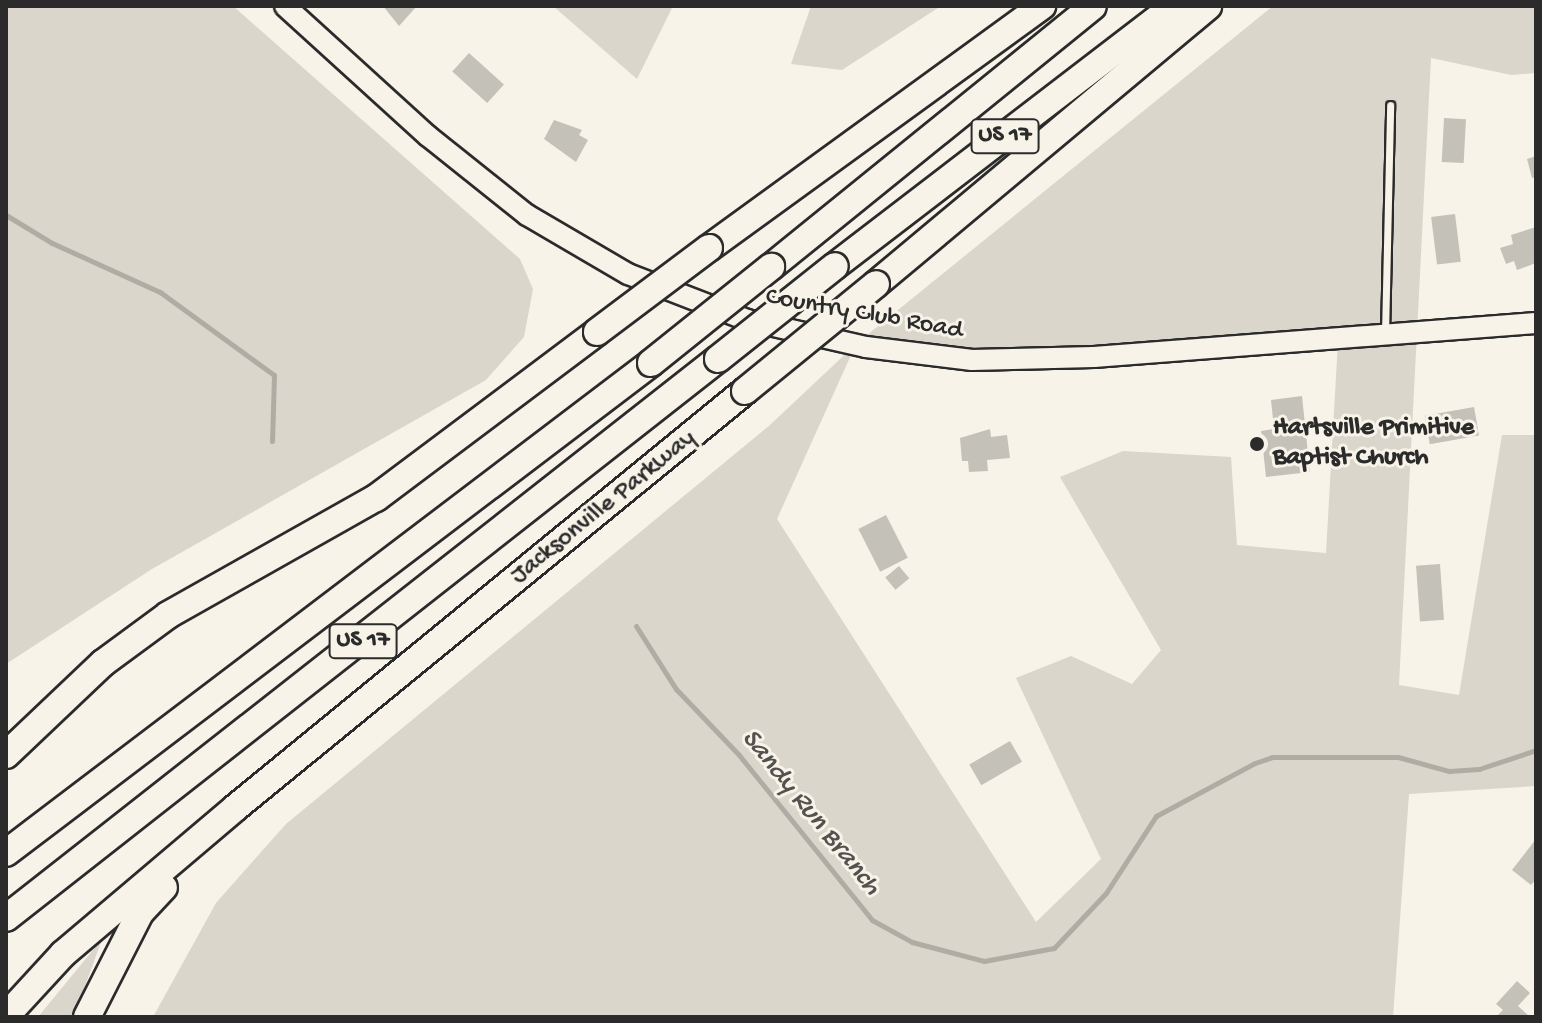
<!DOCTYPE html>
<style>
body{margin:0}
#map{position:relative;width:1542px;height:1023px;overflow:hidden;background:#f7f3e8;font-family:"Gochi Hand",sans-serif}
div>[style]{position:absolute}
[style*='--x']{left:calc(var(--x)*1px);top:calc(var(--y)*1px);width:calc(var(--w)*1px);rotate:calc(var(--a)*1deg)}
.green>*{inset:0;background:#dad6cc}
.stream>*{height:5px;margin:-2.5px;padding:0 2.5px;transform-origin:2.5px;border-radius:2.5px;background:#afaca4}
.building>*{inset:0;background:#c4c1b9;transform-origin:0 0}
.roads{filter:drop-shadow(2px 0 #2b2b2b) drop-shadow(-2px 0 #2b2b2b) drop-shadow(0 2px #2b2b2b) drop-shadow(0 -2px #2b2b2b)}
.service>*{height:7px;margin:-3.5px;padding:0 3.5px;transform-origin:3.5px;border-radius:3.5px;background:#f7f3e8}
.secondary>*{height:20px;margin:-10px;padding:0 10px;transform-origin:10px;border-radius:10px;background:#f7f3e8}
.motorway>*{height:26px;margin:-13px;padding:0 13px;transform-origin:13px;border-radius:13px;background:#f7f3e8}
.bridges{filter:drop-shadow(2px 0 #2b2b2b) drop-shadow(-2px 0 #2b2b2b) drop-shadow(0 2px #2b2b2b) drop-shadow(0 -2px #2b2b2b)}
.motorway-bridge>*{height:26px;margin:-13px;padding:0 13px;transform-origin:13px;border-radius:13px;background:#f7f3e8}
.dots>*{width:22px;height:22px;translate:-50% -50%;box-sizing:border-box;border:4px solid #f7f3e8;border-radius:50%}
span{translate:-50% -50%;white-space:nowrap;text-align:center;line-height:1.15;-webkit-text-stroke:6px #f7f3e8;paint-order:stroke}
.shield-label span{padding:2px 6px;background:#f7f3e8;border:2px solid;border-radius:6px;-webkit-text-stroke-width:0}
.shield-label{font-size:24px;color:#2b2b2b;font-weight:700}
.street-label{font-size:26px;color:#2b2b2b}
.poi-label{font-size:26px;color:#2b2b2b;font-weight:700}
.left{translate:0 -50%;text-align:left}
.water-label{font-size:28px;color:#53524f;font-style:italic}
.frame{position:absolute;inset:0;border:8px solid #2b2b2b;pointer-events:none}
</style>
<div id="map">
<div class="green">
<div style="clip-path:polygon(6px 6px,233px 6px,520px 259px,533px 289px,524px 337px,486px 380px,152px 569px,6px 664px)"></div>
<div style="clip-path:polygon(553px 6px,673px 6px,637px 79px)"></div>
<div style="clip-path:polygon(811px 6px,941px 6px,842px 70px,791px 64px)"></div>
<div style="clip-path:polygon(evenodd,1273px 6px,1536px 6px,1536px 73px,1511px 75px,1431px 58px,1399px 685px,1459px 695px,1502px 435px,1536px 435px,1536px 786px,1409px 794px,1393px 1017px,153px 1017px,216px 903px,286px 824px,770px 425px,856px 344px,1273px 6px,1338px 341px,1326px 553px,1237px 545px,1231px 457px,1123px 451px,1060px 477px,1161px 650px,1132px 684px,1071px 656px,1016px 678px,1101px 859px,1036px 922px,777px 519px,856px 344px,1094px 357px,1338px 341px)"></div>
<div style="clip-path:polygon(102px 939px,74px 1017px,38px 1017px)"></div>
</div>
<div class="stream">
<div style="--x:6;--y:215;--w:54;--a:31.3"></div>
<div style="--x:52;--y:243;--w:119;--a:24.4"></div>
<div style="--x:160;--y:292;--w:141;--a:36.1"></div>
<div style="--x:274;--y:375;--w:66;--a:91.7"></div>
<div style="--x:636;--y:626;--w:75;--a:57.6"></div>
<div style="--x:676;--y:689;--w:91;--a:46.3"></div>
<div style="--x:739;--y:755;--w:212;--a:51.1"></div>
<div style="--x:872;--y:920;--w:46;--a:28.8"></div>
<div style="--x:912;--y:942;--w:74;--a:14.8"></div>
<div style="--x:984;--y:961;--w:71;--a:-10.5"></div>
<div style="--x:1054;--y:948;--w:76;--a:-46.6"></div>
<div style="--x:1106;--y:893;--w:92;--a:-57"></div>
<div style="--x:1156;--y:816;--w:112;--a:-28.2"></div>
<div style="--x:1255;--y:763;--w:18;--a:-19"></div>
<div style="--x:1272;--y:757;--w:126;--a:0"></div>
<div style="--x:1398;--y:757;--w:53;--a:15.4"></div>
<div style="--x:1449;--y:771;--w:30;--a:-4"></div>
<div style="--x:1479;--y:769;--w:60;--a:-18.4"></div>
</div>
<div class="building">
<div style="clip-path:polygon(383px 6px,417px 6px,399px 26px)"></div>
<div style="left:469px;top:53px;width:47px;height:25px;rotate:42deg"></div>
<div style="left:1444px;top:118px;width:22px;height:44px;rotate:3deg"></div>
<div style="clip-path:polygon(554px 120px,582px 130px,579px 135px,588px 140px,576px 162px,544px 139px)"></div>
<div style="clip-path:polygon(1536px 156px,1536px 177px,1532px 178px,1527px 159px)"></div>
<div style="left:1455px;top:214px;width:48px;height:24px;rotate:83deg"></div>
<div style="clip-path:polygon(1536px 227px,1536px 263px,1517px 270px,1514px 261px,1506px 264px,1500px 248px,1513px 244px,1511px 235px)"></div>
<div style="clip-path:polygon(1302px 396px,1310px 472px,1266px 477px,1261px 431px,1274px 429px,1271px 400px)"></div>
<div style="left:1474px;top:407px;width:29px;height:50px;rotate:80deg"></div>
<div style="clip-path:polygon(990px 429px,991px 437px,1007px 435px,1010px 458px,987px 460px,988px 471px,969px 472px,968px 461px,962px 461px,960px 438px)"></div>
<div style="left:886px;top:515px;width:48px;height:31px;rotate:63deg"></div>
<div style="left:1440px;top:564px;width:56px;height:24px;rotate:86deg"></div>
<div style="left:899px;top:566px;width:16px;height:18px;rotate:50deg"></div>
<div style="left:1010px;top:741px;width:24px;height:47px;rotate:60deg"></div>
<div style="clip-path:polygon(1536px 839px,1536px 879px,1531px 885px,1512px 870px)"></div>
<div style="clip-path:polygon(1517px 981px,1530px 993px,1518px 1006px,1530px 1017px,1496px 1017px,1503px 1010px,1496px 1004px)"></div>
</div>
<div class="roads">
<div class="service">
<div style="--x:1385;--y:334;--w:229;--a:-88.7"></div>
</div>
<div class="secondary">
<div style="--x:285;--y:6;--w:193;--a:42.3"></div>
<div style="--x:428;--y:136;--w:127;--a:38.6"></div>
<div style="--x:527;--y:215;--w:117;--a:30.3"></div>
<div style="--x:628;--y:274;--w:128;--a:21.1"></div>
<div style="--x:747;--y:320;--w:122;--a:12.8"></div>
<div style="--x:866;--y:347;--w:107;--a:7"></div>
<div style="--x:972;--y:360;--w:122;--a:-1.4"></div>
<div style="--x:1094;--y:357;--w:443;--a:-4.4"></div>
</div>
<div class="motorway">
<div style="--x:709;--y:248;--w:412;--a:-36"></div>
<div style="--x:835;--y:266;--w:427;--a:-37.5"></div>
<div style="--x:771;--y:267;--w:414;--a:-39"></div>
<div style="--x:876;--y:284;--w:433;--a:-39.9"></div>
<div style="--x:6;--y:755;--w:134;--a:-43.5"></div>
<div style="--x:103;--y:663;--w:81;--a:-36.4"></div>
<div style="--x:168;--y:615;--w:239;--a:-29.4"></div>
<div style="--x:376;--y:498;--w:276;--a:-36.9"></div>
<div style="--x:6;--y:853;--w:810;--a:-37.22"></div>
<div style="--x:6;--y:918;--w:905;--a:-38.14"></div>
<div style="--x:6;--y:1016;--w:84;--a:-47.4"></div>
<div style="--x:63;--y:954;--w:226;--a:-40.3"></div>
<div style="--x:235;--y:808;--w:659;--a:-39.27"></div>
<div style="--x:87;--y:1017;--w:117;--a:-63"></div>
<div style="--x:140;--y:913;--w:35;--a:-47"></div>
</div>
</div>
<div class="bridges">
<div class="motorway-bridge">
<div style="--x:597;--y:332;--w:140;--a:-36.9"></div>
<div style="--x:718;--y:359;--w:149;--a:-38.5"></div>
<div style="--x:651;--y:363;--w:154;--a:-38.7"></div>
<div style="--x:745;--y:391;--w:169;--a:-39.2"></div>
</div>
</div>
<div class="dots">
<div style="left:1257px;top:444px;background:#2b2b2b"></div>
</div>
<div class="shield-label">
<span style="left:1005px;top:136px">US 17</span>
<span style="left:363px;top:641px">US 17</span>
</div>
<div class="street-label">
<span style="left:864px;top:315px;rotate:10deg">Country Club Road</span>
<span style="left:604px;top:508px;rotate:-39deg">Jacksonville Parkway</span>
</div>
<div class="poi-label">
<span class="left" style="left:1273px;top:444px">Hartsville Primitive<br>Baptist Church</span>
</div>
<div class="water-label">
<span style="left:810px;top:813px;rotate:51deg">Sandy Run Branch</span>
</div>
<div class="frame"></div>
</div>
